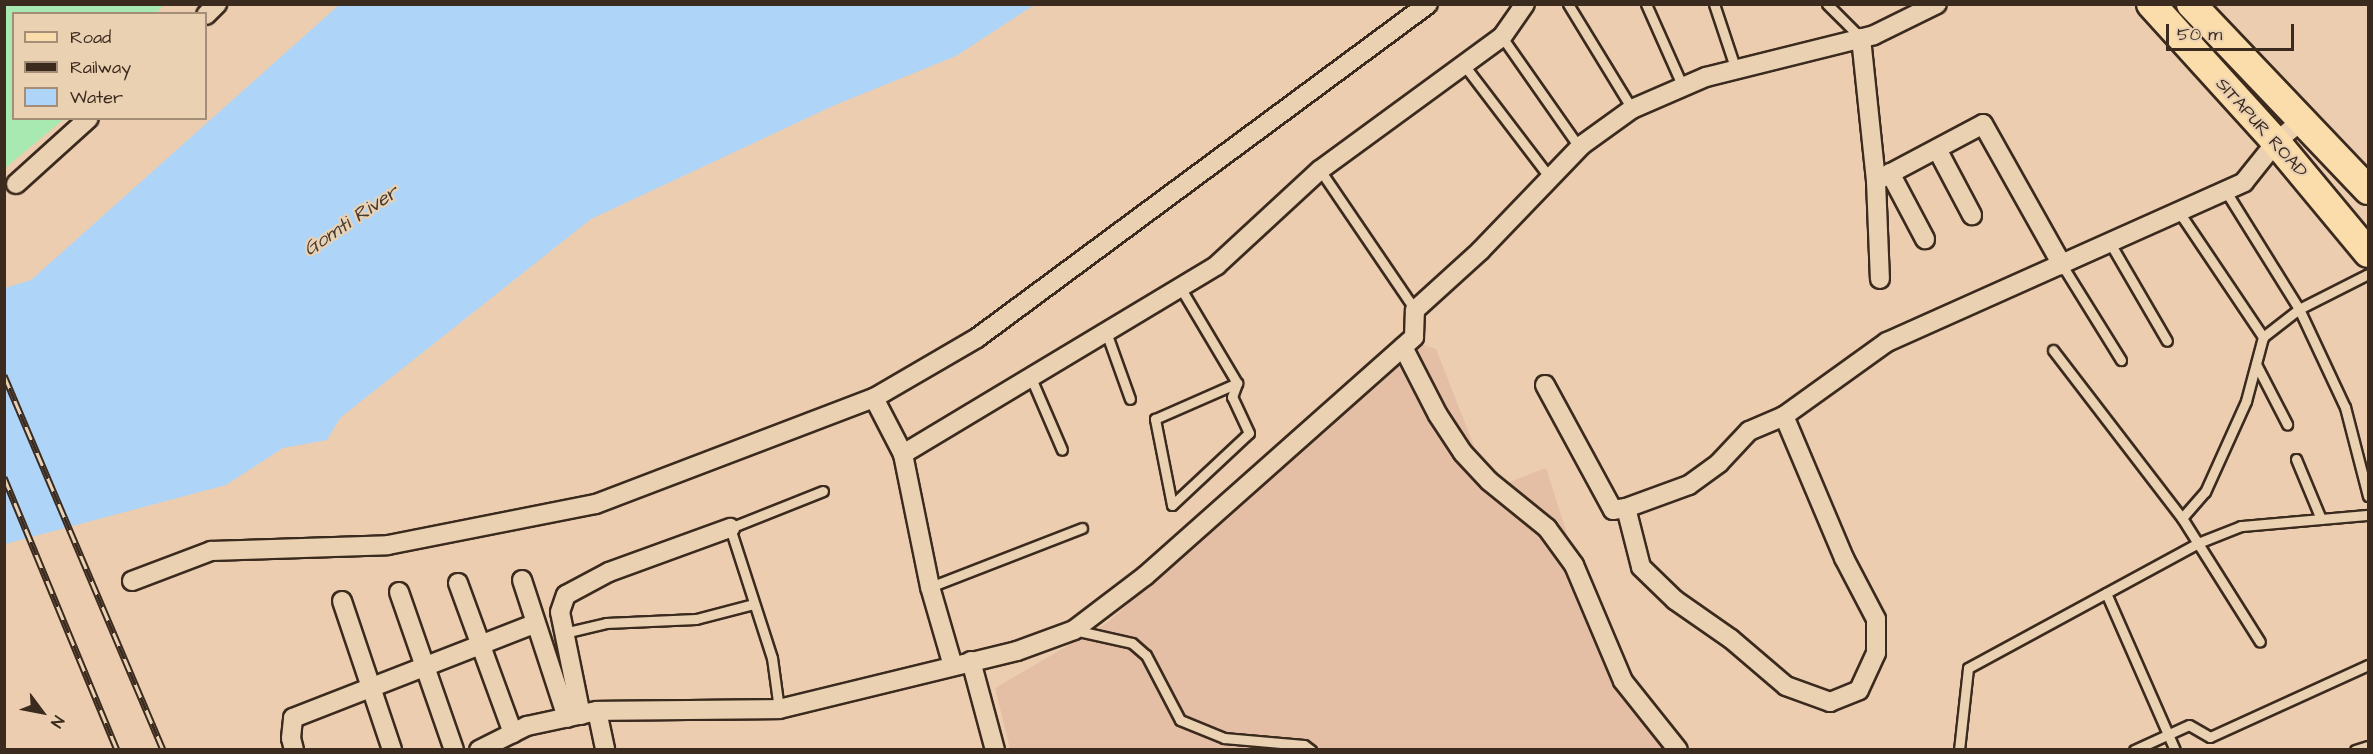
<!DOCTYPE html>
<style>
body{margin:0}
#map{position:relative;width:2373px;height:754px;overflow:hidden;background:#eccdb0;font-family:"Architects Daughter",sans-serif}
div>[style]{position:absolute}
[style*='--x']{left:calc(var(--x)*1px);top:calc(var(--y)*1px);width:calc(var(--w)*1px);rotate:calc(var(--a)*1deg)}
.built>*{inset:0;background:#e4bfa5}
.green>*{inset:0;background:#a8e9b2}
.water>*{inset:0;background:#aed5f8}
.roads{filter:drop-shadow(2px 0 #3b2a1e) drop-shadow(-2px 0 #3b2a1e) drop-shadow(0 2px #3b2a1e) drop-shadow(0 -2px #3b2a1e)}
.service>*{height:9px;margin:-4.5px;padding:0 4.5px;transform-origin:4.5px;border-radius:4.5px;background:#ead1b2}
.minor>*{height:18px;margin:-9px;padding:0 9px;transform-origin:9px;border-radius:9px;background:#ead1b2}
.primary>*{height:28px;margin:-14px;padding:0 14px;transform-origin:14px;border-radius:14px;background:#faddab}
.rail>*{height:7px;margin-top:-3.5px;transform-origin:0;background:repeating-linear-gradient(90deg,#ead1b2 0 14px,#3b2a1e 0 28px);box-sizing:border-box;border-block:2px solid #3b2a1e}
span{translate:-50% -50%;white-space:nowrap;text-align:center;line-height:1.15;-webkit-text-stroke:4.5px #ead1b2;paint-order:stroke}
.street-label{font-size:18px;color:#3b2a1e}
.water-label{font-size:20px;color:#463b34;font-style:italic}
.frame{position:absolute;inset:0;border:6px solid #3b2a1e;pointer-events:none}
.legend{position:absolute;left:12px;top:12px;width:195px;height:108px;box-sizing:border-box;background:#ead1b2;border:2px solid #a48e77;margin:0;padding:8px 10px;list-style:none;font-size:18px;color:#3b2a1e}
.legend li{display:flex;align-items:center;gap:12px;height:30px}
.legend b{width:30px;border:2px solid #a48e77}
.north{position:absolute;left:12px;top:682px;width:60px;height:60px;-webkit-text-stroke:4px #ead1b2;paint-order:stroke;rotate:122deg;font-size:16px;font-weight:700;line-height:24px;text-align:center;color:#3b2a1e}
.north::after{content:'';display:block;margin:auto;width:21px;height:27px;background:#3b2a1e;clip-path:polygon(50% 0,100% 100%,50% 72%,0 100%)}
.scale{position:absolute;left:2166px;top:24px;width:128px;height:27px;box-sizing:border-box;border:3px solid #3b2a1e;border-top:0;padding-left:8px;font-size:18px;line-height:21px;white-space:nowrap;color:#3b2a1e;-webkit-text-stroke:4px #ead1b2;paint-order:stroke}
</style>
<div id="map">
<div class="built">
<div style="clip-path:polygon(1418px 343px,1436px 349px,1491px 489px,1546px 468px,1586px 593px,1630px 679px,1686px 749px,1010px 749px,995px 688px,1107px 623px)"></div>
</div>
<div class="green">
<div style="clip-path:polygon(5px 4px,164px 5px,156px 13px,14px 14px,14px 118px,64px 119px,5px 168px)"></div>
</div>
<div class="water">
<div style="clip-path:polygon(340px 4px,1034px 4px,1034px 5px,956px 56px,835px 105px,591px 219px,340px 418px,327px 440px,283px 448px,226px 485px,5px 544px,5px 288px,31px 280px)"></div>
</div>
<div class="roads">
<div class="service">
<div style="--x:1568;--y:4;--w:123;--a:58.6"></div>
<div style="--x:1646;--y:4;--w:91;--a:66"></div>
<div style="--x:1714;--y:4;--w:70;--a:71.6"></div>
<div style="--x:1827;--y:4;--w:48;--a:45"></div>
<div style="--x:1502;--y:37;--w:134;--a:55"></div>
<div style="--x:1464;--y:65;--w:142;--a:52.7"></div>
<div style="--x:1320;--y:170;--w:169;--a:55.8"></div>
<div style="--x:2225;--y:190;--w:140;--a:58.1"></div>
<div style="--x:2299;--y:309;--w:108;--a:64.9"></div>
<div style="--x:2345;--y:407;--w:92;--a:75.5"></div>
<div style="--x:2179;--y:212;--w:151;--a:56.1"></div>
<div style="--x:2110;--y:243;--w:113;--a:59.8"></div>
<div style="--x:2062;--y:265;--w:112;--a:58.2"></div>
<div style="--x:1106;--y:332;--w:71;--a:70.3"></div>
<div style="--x:2053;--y:350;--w:212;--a:52.5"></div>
<div style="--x:2182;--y:518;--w:146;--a:57.8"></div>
<div style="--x:2256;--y:364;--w:68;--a:62.7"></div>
<div style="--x:1031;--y:378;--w:78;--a:66.7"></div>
<div style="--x:2296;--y:459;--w:65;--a:67.4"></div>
<div style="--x:1172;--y:505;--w:105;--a:-43.1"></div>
<div style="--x:1249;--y:433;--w:40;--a:-115"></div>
<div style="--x:1232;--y:397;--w:15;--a:-70"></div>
<div style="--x:1237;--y:383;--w:112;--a:-120.7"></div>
<div style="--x:1172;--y:505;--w:88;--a:-101.2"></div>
<div style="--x:1155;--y:419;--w:90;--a:-23.7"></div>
<div style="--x:2182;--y:518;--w:35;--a:-49"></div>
<div style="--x:2205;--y:492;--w:100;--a:-65.7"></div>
<div style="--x:2246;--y:401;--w:66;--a:-75.1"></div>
<div style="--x:2263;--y:337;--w:46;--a:-37.9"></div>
<div style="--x:2299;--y:309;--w:77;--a:-26.9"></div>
<div style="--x:930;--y:587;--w:163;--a:-21.2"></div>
<div style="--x:2106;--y:593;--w:171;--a:66.3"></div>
<div style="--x:1074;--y:630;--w:59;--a:12.6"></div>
<div style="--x:1132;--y:643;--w:18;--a:41"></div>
<div style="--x:1146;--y:655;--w:73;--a:62.4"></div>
<div style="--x:1180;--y:720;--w:48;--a:22.2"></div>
<div style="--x:1224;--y:738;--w:80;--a:5"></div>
<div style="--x:1304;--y:745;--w:9;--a:36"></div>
<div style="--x:564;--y:633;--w:43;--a:-13.4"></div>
<div style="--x:606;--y:623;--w:90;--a:-2.5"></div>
<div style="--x:696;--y:619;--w:60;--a:-14.5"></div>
<div style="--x:779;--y:709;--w:51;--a:-97.8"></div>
<div style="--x:772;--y:658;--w:137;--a:-107.9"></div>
<div style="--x:730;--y:528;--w:100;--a:-21.7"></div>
<div style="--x:1959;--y:750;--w:82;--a:-83.7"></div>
<div style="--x:1968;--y:668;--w:262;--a:-28.5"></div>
<div style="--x:2198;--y:543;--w:46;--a:-21.6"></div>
<div style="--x:2241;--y:526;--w:127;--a:-5"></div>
<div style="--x:2134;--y:750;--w:60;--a:-24.4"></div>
<div style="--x:2189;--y:725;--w:24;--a:30"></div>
<div style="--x:2210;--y:737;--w:174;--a:-24.5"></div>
<div style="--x:2355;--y:750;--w:14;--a:-17"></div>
</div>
<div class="minor">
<div style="--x:206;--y:15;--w:16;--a:-45"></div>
<div style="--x:1861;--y:38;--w:144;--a:84"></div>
<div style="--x:1876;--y:181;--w:98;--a:87.7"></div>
<div style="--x:1937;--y:149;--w:75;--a:62.1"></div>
<div style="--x:1890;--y:173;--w:75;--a:62.1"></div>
<div style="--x:1876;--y:181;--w:121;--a:-28"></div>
<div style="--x:1983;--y:124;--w:162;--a:60.7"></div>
<div style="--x:16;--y:184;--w:98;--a:-42.1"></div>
<div style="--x:1403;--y:347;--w:76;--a:62.8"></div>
<div style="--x:1438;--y:415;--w:45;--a:56.7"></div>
<div style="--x:1463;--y:453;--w:38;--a:47"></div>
<div style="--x:1489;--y:481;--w:75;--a:39"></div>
<div style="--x:1547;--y:528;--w:46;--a:53.9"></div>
<div style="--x:1574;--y:565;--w:126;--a:67.1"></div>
<div style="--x:1623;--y:681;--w:88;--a:51.4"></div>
<div style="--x:1545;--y:385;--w:142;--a:61.5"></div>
<div style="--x:1613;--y:510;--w:13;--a:-9"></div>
<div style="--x:1626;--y:508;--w:67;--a:-20.1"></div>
<div style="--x:1689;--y:485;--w:37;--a:-36"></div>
<div style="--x:1719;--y:463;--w:44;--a:-46.8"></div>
<div style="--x:1749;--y:431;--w:38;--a:-23"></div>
<div style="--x:1784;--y:416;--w:127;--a:-35.7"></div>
<div style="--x:1887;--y:342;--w:391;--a:-24.1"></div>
<div style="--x:2244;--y:182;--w:51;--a:-51.3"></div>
<div style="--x:2276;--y:142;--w:34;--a:-40"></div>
<div style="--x:903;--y:454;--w:63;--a:-117.4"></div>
<div style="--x:874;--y:398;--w:119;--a:-30.2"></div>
<div style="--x:977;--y:338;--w:561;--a:-36.52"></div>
<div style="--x:1626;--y:508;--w:61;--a:75.7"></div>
<div style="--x:1641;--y:567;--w:47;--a:44.1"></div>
<div style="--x:1675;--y:600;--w:68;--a:34.9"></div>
<div style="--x:1731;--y:639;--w:72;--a:40.5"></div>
<div style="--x:1786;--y:686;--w:47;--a:20"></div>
<div style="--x:1830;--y:702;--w:31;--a:-22"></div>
<div style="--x:1859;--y:690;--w:41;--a:-65.3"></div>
<div style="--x:1876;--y:653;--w:34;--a:-90"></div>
<div style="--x:1876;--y:619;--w:69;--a:-117.7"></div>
<div style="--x:1844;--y:558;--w:154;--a:-112.9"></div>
<div style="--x:522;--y:580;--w:145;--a:71.9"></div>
<div style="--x:132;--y:581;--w:85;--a:-20.8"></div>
<div style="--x:211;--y:551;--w:177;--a:-1.9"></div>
<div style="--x:388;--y:545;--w:212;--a:-11.2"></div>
<div style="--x:596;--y:504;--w:298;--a:-20.9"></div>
<div style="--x:458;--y:583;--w:160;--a:69.9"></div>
<div style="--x:399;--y:592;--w:167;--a:70.8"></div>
<div style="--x:342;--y:601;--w:157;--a:71.4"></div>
<div style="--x:971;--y:661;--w:92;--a:74.9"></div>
<div style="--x:953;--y:666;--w:82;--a:-106.2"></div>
<div style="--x:930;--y:587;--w:136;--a:-101.5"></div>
<div style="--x:903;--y:454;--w:366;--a:-31"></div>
<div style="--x:1217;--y:265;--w:140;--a:-42.7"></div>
<div style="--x:1320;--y:170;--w:225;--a:-36.2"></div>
<div style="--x:1502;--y:37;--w:40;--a:-55.1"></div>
<div style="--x:597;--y:711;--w:40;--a:78"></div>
<div style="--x:581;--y:715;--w:105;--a:-101.5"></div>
<div style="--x:560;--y:612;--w:18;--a:-71"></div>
<div style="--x:566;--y:595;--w:49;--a:-28.1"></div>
<div style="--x:609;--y:572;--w:129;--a:-20"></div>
<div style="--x:294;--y:750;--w:12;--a:-104"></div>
<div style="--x:291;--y:738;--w:20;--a:-84"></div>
<div style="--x:293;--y:718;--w:259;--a:-21.3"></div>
<div style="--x:479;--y:750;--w:54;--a:-26.6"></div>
<div style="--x:527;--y:726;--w:72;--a:-12.1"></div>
<div style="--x:597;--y:711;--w:182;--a:-0.6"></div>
<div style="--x:779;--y:709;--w:245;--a:-13.7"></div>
<div style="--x:1017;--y:651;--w:61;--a:-20.2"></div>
<div style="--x:1074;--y:630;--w:89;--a:-37.3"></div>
<div style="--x:1145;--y:576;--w:360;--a:-41.6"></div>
<div style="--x:1414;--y:337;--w:27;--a:-88"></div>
<div style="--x:1415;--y:310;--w:88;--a:-42.2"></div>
<div style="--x:1480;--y:251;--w:147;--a:-46.1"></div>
<div style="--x:1582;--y:145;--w:62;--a:-35.8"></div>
<div style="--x:1632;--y:109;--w:81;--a:-23.4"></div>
<div style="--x:1706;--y:77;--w:173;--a:-14"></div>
<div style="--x:1874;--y:35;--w:70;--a:-26.2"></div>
</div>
<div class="primary">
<div style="--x:2151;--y:4;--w:186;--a:47.8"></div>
<div style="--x:2276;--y:142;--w:144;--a:50.3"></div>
<div style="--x:2191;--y:4;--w:257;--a:46.4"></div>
</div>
</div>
<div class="rail">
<div style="--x:4;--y:375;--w:407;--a:67"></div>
<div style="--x:4;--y:477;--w:295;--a:67.5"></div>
</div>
<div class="street-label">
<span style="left:2261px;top:128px;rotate:48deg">SITAPUR ROAD</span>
</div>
<div class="water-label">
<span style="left:351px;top:221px;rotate:-34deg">Gomti River</span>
</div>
<div class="frame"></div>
<ul class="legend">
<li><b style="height:8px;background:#faddab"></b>Road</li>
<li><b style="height:8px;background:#3b2a1e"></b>Railway</li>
<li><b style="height:16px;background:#aed5f8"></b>Water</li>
</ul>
<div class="north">N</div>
<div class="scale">50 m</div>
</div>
